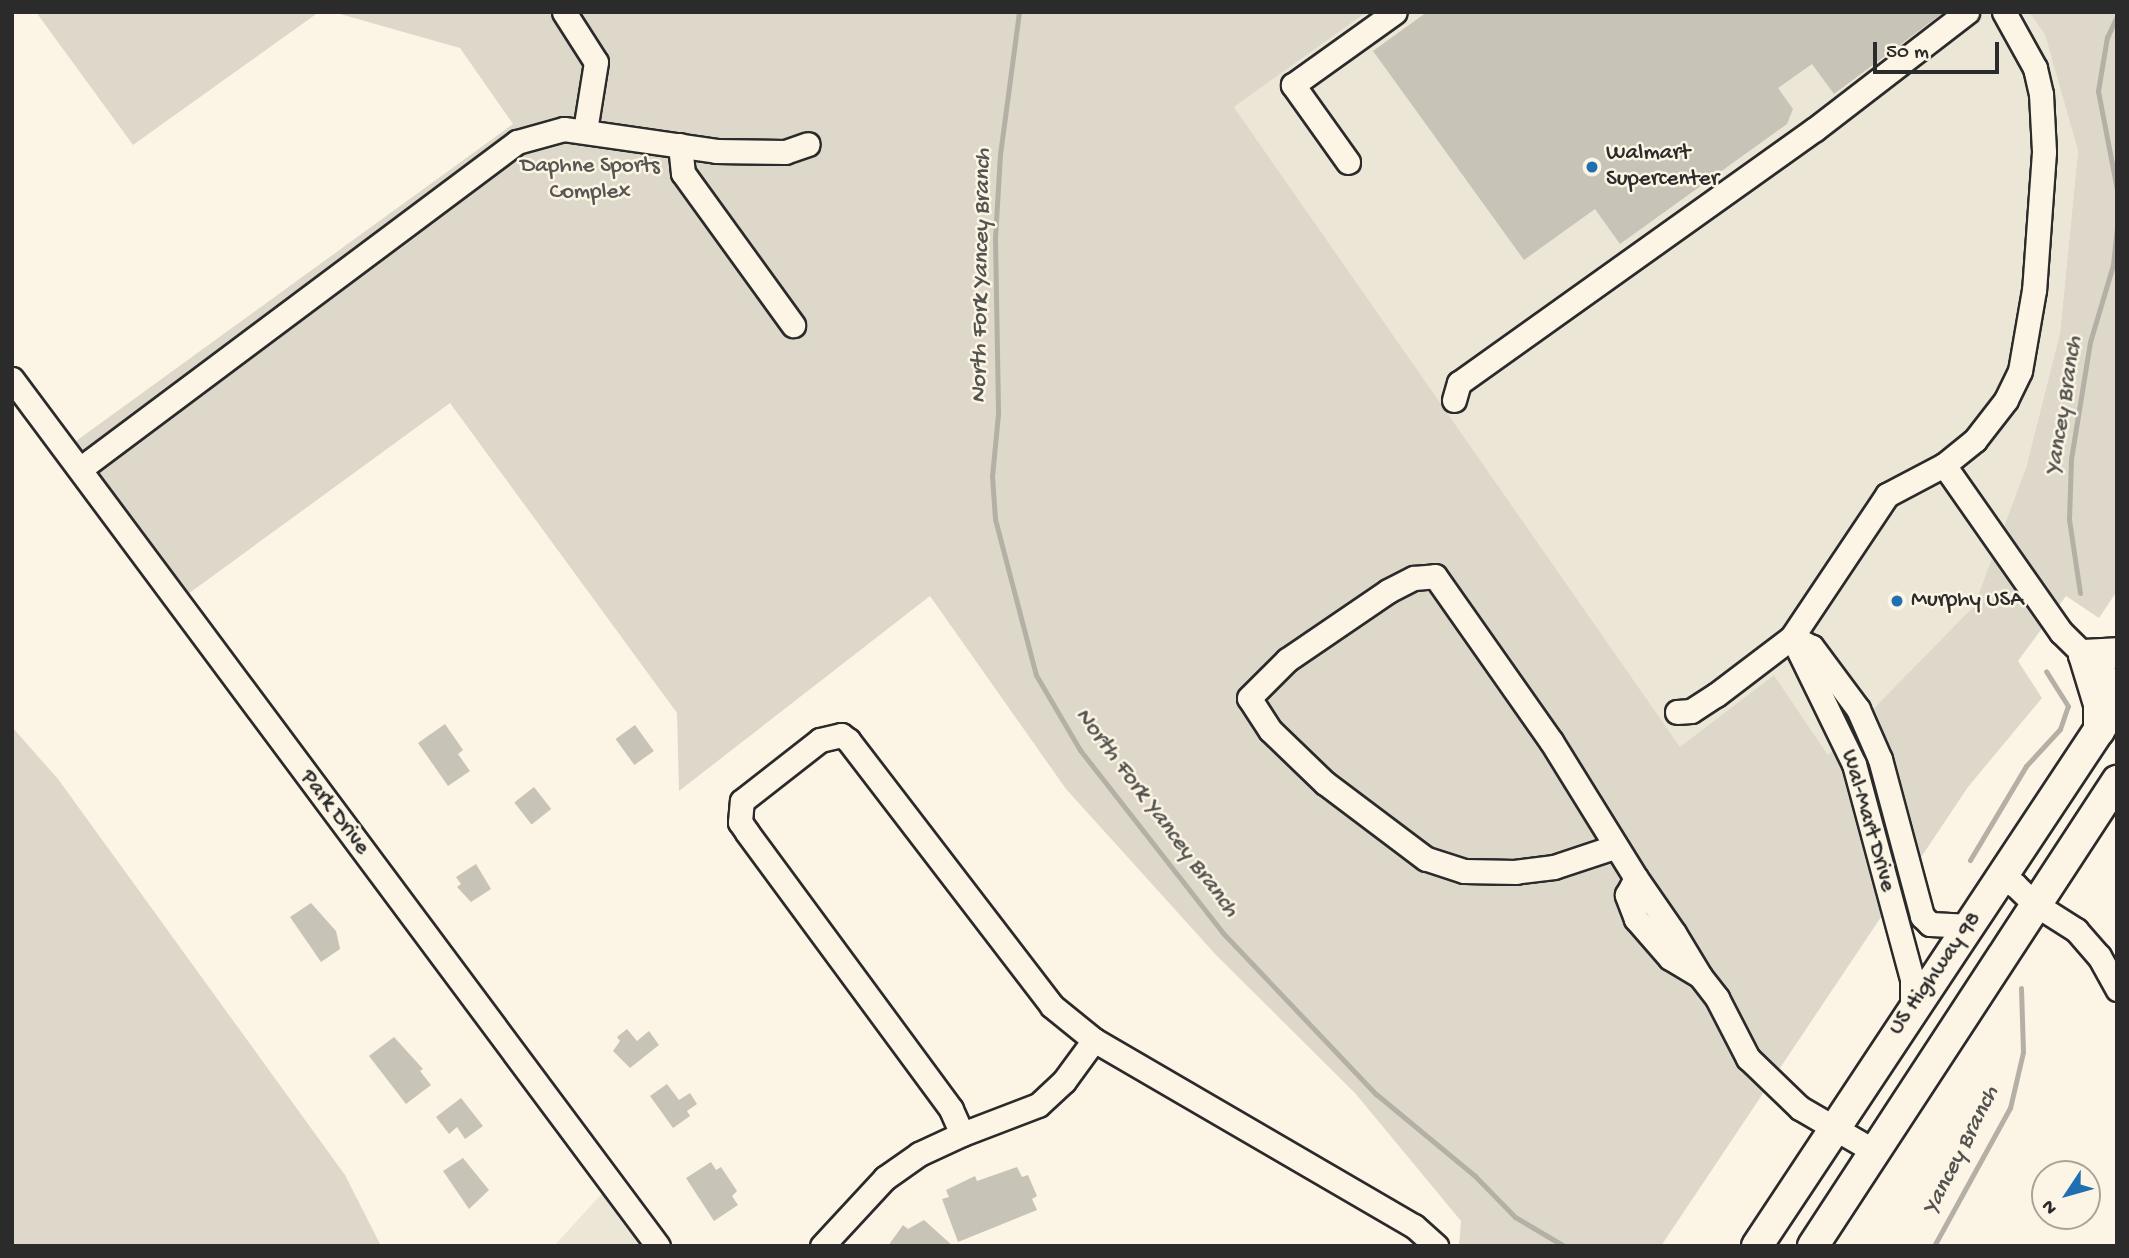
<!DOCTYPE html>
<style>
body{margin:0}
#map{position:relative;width:2129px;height:1258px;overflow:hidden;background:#fcf5e5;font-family:"Gochi Hand",sans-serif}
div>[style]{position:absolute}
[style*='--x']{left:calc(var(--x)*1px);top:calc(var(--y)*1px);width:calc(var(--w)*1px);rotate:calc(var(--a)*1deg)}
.built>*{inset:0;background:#ece6d7}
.green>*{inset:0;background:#ded8ca}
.stream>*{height:5px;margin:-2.5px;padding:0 2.5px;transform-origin:2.5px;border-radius:2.5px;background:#b4b0a5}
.building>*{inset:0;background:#c8c3b7;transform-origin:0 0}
.roads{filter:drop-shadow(2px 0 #2b2b2b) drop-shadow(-2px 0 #2b2b2b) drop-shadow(0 2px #2b2b2b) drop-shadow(0 -2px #2b2b2b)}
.minor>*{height:23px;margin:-11.5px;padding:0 11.5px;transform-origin:11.5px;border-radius:11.5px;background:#fcf5e5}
.major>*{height:30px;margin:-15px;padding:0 15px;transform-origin:15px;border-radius:15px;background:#fcf5e5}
.dots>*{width:19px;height:19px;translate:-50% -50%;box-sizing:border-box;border:4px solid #fcf5e5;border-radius:50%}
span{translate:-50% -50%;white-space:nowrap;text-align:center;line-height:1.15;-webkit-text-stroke:5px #fcf5e5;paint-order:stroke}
.poi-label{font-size:23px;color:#2b2b2b}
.left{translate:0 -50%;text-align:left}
.park-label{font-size:23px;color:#585653}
.street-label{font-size:23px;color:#2b2b2b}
.water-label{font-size:24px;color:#545350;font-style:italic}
.frame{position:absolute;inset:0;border:14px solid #2b2b2b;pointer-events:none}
.north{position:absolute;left:2031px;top:1160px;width:70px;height:70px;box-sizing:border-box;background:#fcf5e5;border:2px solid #a8a49b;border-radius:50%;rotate:234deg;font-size:19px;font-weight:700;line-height:28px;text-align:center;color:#2b2b2b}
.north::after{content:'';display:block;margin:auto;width:24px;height:32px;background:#1f6fb2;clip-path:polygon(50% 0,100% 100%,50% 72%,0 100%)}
.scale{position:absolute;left:1873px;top:42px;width:126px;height:32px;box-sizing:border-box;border:4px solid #2b2b2b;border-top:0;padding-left:9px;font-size:21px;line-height:24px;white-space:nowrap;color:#2b2b2b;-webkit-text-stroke:5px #fcf5e5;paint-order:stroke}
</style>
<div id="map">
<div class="built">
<div style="clip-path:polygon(1367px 12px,2029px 12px,2045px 35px,2078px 151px,2060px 333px,2026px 468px,1974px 606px,1828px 755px,1774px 675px,1680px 748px,1234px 107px)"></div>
<div style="clip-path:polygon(617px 1177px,668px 1246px,554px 1246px)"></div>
</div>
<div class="green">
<div style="clip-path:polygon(36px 12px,319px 12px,133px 145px)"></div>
<div style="clip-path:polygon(333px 12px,1367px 12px,1234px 107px,1680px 747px,1774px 675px,1828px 755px,1974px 606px,2026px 468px,2060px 333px,2078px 151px,2045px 35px,2029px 12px,2117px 12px,2117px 591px,2099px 618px,2066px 596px,2018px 661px,2042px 698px,1968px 787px,1661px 1246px,1459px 1246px,1461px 1221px,1355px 1093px,1217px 956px,1066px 789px,930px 596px,679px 791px,677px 713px,450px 403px,177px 602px,65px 449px,513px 124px,460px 48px)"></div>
<div style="clip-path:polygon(12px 727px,58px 779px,345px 1175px,381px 1246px,12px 1246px)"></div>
</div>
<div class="stream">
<div style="--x:1019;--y:12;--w:143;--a:97.6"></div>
<div style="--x:1000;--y:154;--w:83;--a:93.4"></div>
<div style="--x:995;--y:237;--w:177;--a:89"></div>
<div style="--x:998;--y:414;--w:62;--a:95.5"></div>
<div style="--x:992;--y:476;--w:43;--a:86"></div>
<div style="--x:995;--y:519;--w:161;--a:75.3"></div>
<div style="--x:1036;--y:675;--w:87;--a:59.6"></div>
<div style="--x:1080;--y:750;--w:231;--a:52"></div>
<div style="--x:1222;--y:932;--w:224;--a:46.5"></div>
<div style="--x:1376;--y:1094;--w:129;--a:39.6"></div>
<div style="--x:1475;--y:1176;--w:57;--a:45.7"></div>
<div style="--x:1515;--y:1217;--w:57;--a:30.6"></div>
<div style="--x:2117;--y:16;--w:23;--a:115"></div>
<div style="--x:2107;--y:37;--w:55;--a:99.5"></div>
<div style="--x:2098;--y:91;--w:101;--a:79.1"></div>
<div style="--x:2080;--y:593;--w:75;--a:-98.5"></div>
<div style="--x:2069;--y:519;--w:60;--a:-88.1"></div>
<div style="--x:2071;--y:459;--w:119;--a:-80.8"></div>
<div style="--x:2090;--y:342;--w:80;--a:-73.4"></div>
<div style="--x:2113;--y:265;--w:39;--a:-84"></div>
<div style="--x:1970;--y:860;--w:109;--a:-59.2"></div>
<div style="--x:2026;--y:766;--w:50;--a:-47.4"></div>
<div style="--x:2060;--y:729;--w:24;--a:-71"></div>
<div style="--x:2068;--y:706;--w:41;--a:-122.2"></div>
<div style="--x:1934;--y:1246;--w:158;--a:-61.2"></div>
<div style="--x:2010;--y:1108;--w:57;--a:-76.9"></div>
<div style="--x:2023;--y:1052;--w:64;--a:-91.8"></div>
</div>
<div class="building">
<div style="clip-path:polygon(1427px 12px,1944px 12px,1834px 94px,1812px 64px,1778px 88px,1793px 109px,1787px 124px,1620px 244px,1595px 209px,1524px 260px,1373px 51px)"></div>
<div style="clip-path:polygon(445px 724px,463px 750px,458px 754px,470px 771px,448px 786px,418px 743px)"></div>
<div style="left:635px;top:725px;width:32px;height:24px;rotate:54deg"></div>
<div style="left:534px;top:787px;width:28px;height:25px;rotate:52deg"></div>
<div style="clip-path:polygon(476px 864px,491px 889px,471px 902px,457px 887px,461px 884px,456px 877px)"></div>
<div style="clip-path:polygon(311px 903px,336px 931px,340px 949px,321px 962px,290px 917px)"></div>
<div style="clip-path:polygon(627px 1029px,637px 1041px,649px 1031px,659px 1045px,630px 1068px,613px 1051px,620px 1041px,617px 1037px)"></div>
<div style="clip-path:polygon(394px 1037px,423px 1069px,420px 1071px,431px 1085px,406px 1104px,369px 1056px)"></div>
<div style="clip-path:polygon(667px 1084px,679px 1100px,690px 1093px,697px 1104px,687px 1111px,690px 1116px,673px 1128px,650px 1096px)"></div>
<div style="clip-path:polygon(461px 1098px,483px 1126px,465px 1139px,457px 1127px,449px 1134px,436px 1117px)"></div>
<div style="clip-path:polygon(463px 1158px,489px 1190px,469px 1209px,443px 1171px)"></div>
<div style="clip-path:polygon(711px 1162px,716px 1170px,721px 1167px,737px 1191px,732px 1196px,738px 1205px,714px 1221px,686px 1178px)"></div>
<div style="clip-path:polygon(1017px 1167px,1022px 1177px,1028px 1175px,1037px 1196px,1032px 1199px,1037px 1210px,958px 1242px,942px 1199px,949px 1197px,946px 1190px,975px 1176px,977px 1181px)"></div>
<div style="clip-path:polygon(924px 1220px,953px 1246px,888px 1246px,903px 1225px,908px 1229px)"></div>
</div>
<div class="roads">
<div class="minor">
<div style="--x:564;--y:12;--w:59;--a:57.4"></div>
<div style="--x:596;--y:62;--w:70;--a:99.1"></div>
<div style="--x:2004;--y:12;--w:64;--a:61"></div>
<div style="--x:2035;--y:68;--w:27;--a:77"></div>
<div style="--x:2041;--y:94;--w:58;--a:87"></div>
<div style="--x:2044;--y:152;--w:138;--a:94.1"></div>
<div style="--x:2034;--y:290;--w:82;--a:99.8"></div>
<div style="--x:2020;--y:371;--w:32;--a:116"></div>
<div style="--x:2006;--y:400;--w:51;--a:127.8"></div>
<div style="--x:1975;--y:440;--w:40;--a:141"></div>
<div style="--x:1944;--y:465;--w:204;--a:55"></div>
<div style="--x:2061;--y:632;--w:78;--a:44.5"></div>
<div style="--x:680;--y:145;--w:28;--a:84"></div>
<div style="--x:683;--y:173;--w:188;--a:54.1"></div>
<div style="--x:1348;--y:162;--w:95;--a:-125.5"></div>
<div style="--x:1293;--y:85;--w:125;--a:-35.6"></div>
<div style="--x:12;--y:379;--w:1081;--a:53.31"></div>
<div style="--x:1454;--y:400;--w:18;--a:-74"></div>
<div style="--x:1459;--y:383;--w:437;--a:-35.5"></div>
<div style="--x:1815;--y:129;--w:192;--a:-37.6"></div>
<div style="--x:80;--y:469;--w:546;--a:-36.81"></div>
<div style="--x:517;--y:142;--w:49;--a:-15.5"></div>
<div style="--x:564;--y:129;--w:154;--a:8.2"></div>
<div style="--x:716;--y:151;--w:69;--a:0.8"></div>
<div style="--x:785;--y:152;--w:24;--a:-19"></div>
<div style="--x:1792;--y:637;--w:141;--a:64"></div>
<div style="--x:1854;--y:764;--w:223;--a:74.9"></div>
<div style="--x:1912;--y:979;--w:27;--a:90"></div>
<div style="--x:1792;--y:637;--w:22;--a:27"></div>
<div style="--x:1812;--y:647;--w:77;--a:53.4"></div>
<div style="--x:1858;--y:709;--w:55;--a:66.3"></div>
<div style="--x:1880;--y:759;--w:163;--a:75"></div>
<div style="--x:1922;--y:916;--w:11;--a:45"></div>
<div style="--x:1930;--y:924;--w:41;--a:2.8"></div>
<div style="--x:1677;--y:712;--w:14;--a:-4"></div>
<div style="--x:1691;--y:711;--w:30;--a:-33"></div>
<div style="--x:1716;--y:695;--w:96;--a:-37.3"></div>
<div style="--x:1792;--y:637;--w:171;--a:-56.2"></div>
<div style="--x:1887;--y:495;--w:64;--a:-27.8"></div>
<div style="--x:1614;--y:847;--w:63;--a:161.6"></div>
<div style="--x:1554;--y:867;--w:38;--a:173"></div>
<div style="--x:1516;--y:872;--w:52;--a:-178.9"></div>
<div style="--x:1464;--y:871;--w:40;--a:-162"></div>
<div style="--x:1426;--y:859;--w:126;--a:-143"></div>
<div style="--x:1325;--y:783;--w:76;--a:-136.1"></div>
<div style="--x:1270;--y:730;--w:38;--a:-123"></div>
<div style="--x:1249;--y:698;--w:54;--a:-45"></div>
<div style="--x:1287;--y:660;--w:122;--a:-34.3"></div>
<div style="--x:1388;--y:591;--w:29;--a:-27"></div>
<div style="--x:1414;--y:578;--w:21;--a:-5"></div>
<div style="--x:1435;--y:576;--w:202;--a:54.9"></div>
<div style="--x:1551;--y:741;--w:161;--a:58.2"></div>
<div style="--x:1636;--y:878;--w:67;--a:55.4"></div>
<div style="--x:1674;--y:933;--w:50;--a:58.8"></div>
<div style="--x:1700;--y:976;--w:35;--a:-149"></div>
<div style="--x:1670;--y:958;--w:52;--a:-131.1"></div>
<div style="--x:1636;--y:919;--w:26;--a:-111"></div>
<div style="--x:1627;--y:895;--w:19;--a:-62"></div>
<div style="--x:2002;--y:880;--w:14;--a:21"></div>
<div style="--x:2015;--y:885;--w:28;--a:44"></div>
<div style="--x:2035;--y:904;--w:49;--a:32.4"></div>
<div style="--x:2076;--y:930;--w:35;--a:49"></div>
<div style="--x:2099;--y:956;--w:38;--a:61"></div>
<div style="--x:1700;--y:976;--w:28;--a:52"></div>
<div style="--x:1717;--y:998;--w:68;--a:62.7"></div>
<div style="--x:1748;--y:1058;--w:72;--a:43.9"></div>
<div style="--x:1800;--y:1108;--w:86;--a:30.2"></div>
<div style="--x:1094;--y:1040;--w:51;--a:126.2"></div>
<div style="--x:1064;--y:1081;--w:35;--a:137"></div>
<div style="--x:1038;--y:1105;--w:81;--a:159.1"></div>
<div style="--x:962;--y:1134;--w:27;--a:-114"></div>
<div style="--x:951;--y:1109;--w:344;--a:-126.4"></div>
<div style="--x:747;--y:832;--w:12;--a:-125"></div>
<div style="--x:740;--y:822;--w:21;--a:-85"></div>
<div style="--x:742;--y:801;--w:99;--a:-38"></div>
<div style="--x:820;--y:740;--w:22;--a:-13"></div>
<div style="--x:841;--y:735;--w:9;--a:36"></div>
<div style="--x:848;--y:740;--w:335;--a:52.5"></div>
<div style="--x:1052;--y:1006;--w:54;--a:39"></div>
<div style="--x:1094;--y:1040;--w:370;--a:30.2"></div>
<div style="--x:1414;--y:1226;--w:30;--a:42"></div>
<div style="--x:822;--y:1246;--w:93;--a:-47.2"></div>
<div style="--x:885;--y:1178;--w:42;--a:-35.2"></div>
<div style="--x:919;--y:1154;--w:47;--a:-24.9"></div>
</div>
<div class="major">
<div style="--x:2099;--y:731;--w:27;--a:-90"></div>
<div style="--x:2099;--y:704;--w:51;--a:-107"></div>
<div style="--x:2084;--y:655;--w:33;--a:-3"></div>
<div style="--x:1757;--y:1246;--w:651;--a:-56.46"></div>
<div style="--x:1813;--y:1246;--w:556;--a:-56.82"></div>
</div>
</div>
<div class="dots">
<div style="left:1592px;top:167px;background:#1f6fb2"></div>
<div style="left:1897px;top:601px;background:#1f6fb2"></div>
</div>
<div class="poi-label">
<span class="left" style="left:1606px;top:167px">Walmart<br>Supercenter</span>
<span class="left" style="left:1911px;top:601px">Murphy USA</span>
</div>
<div class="park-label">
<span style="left:590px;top:180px">Daphne Sports<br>Complex</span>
</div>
<div class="street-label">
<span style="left:334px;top:813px;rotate:53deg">Park Drive</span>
<span style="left:1867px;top:821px;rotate:74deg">Wal-Mart Drive</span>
<span style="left:1936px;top:974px;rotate:-55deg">US Highway 98</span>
</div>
<div class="water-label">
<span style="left:982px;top:276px;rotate:-89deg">North Fork Yancey Branch</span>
<span style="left:2065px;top:406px;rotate:-81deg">Yancey Branch</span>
<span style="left:1156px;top:813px;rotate:53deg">North Fork Yancey Branch</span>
<span style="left:1962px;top:1151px;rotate:-63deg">Yancey Branch</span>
</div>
<div class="frame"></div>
<div class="north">N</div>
<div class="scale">50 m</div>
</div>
